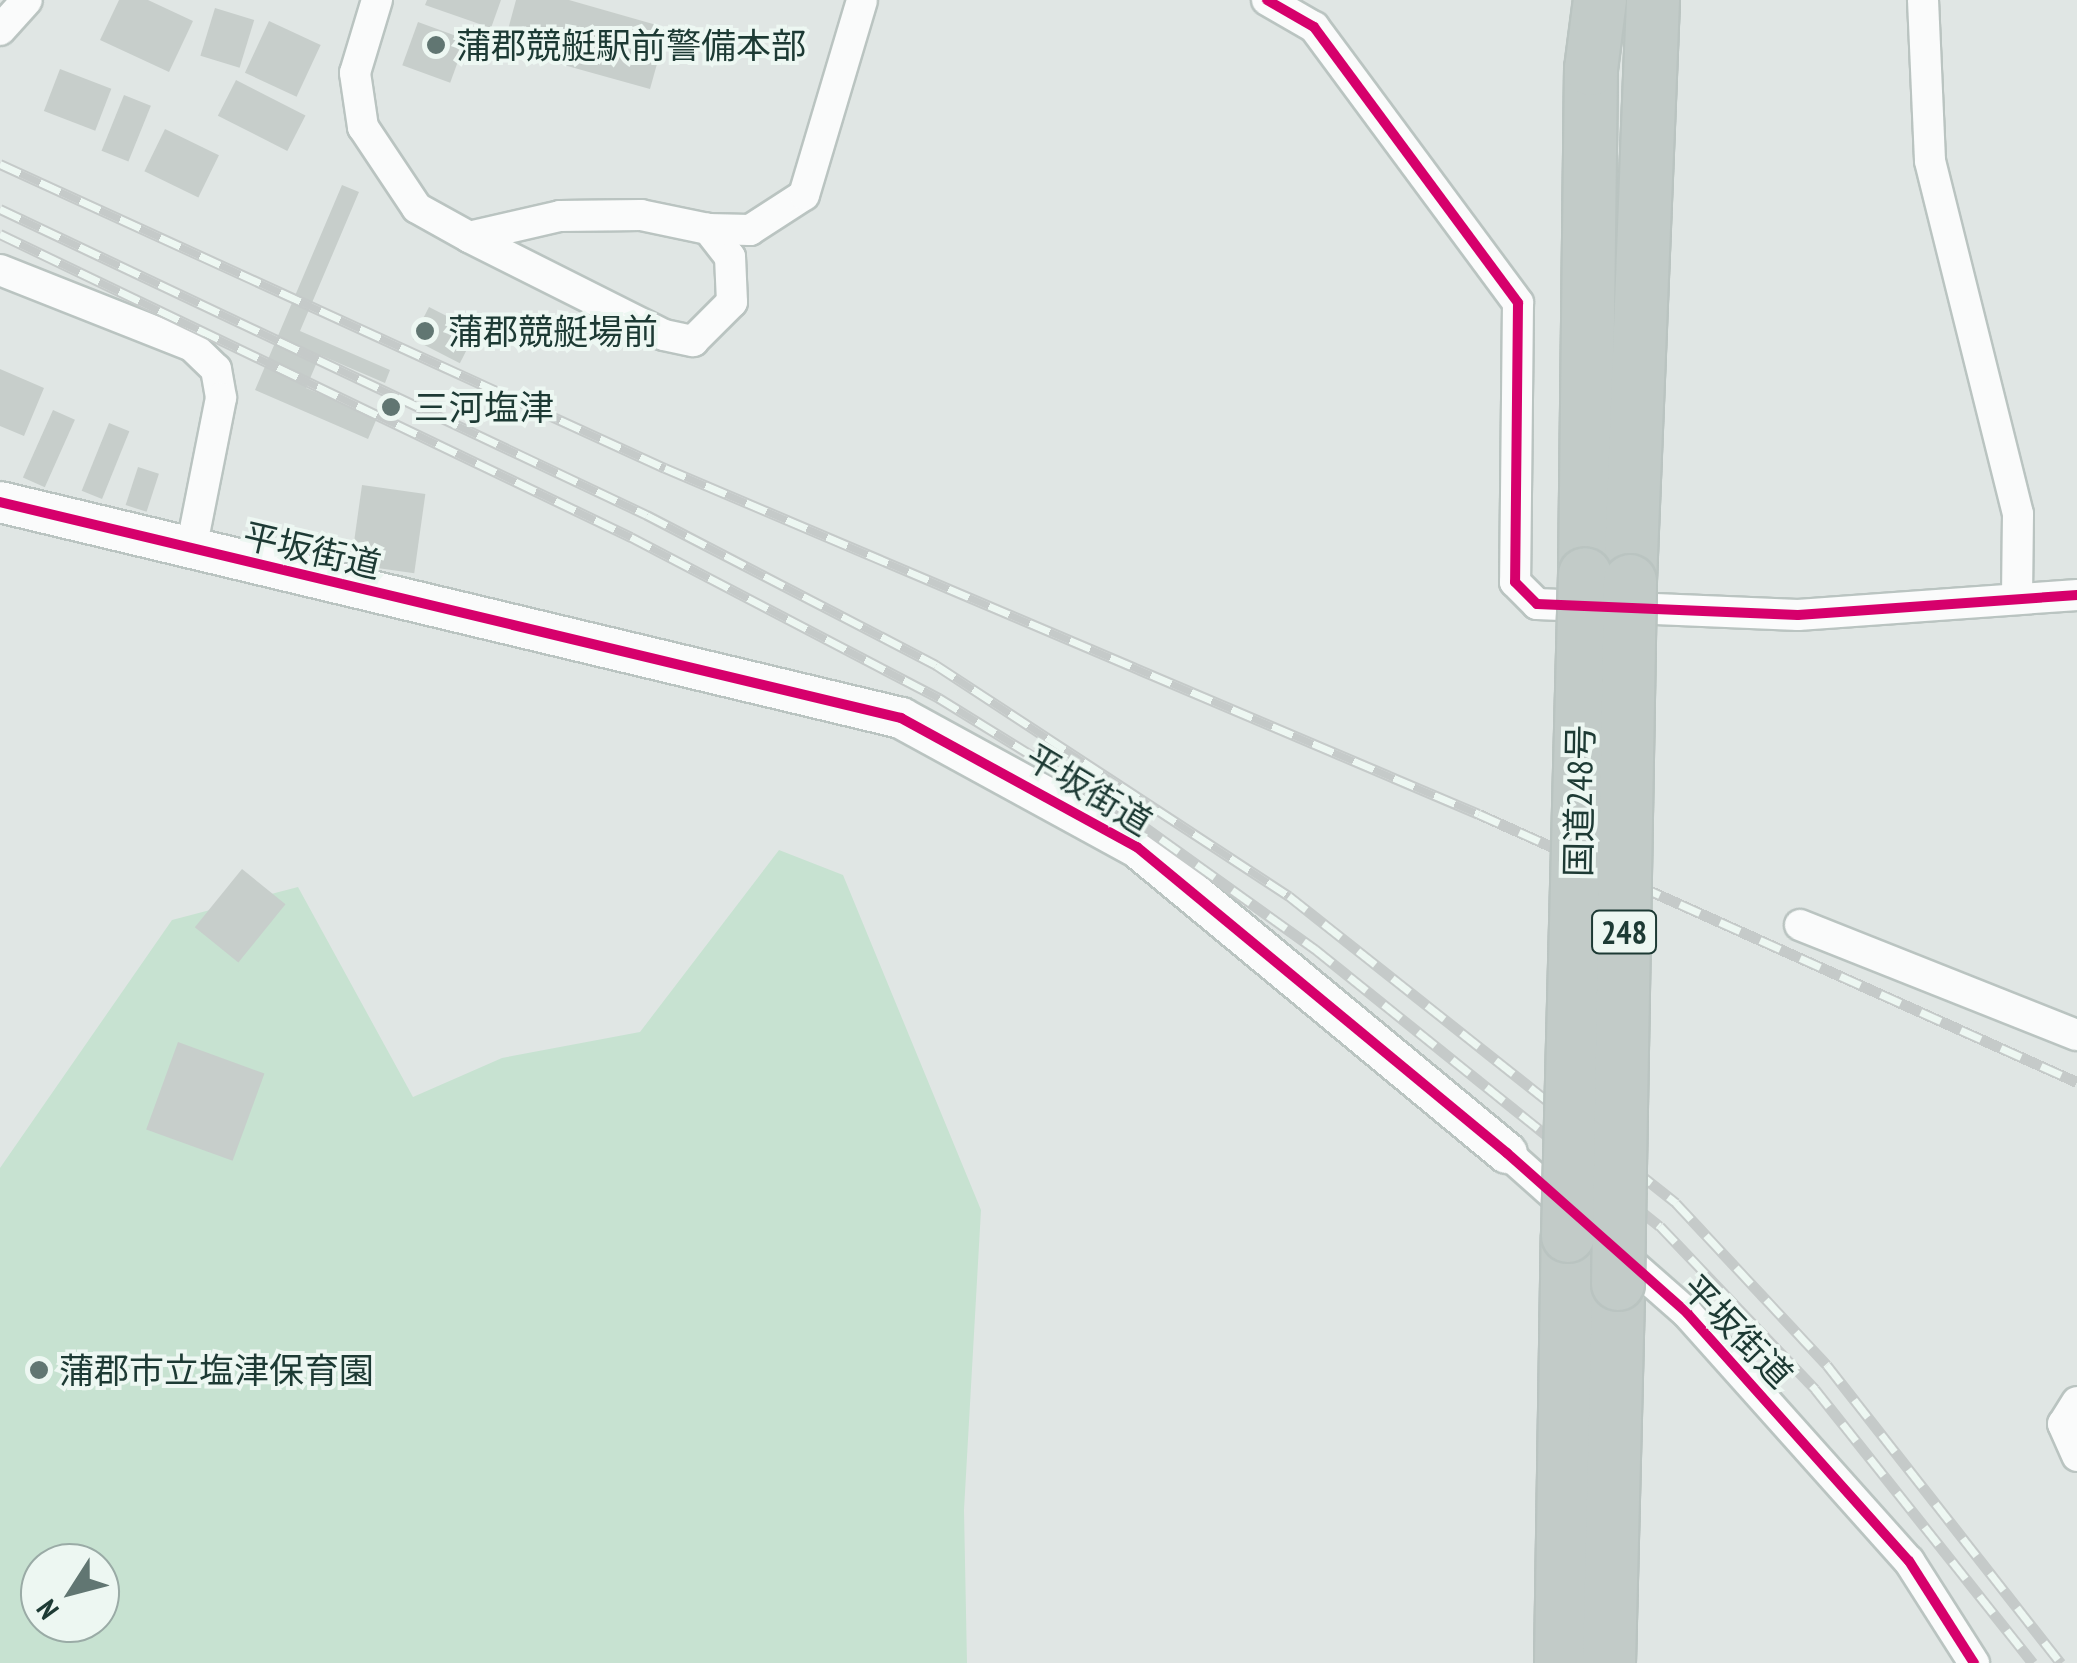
<!DOCTYPE html>
<meta charset="utf-8">
<style>
body{margin:0}
#map{position:relative;width:2077px;height:1663px;overflow:hidden;background:#e0e6e4;font-family:"PT Sans Narrow","Noto Sans JP",sans-serif}
div>[style]{position:absolute}
[style*='--x']{left:calc(var(--x)*1px);top:calc(var(--y)*1px);width:calc(var(--w)*1px);rotate:calc(var(--a)*1deg)}
.green>*{inset:0;background:#c7e2d1}
.building>*{inset:0;background:#c7cecb;transform-origin:0 0}
.roads{filter:drop-shadow(2px 0 #bac4c1) drop-shadow(-2px 0 #bac4c1) drop-shadow(0 2px #bac4c1) drop-shadow(0 -2px #bac4c1)}
.minor>*{height:30px;margin:-15px;padding:0 15px;transform-origin:15px;border-radius:15px;background:#fafbfb}
.tertiary>*{height:40px;margin:-20px;padding:0 20px;transform-origin:20px;border-radius:20px;background:#fafbfb}
.trunk>*{height:52px;margin:-26px;padding:0 26px;transform-origin:26px;border-radius:26px;background:#c2cbc8}
.rail>*{height:11px;margin-top:-5.5px;transform-origin:0;background:repeating-linear-gradient(90deg,#edf7f2 0 22px,#c5cac9 0 44px);box-sizing:border-box;border-block:2px solid #c5cac9}
.bridges{filter:drop-shadow(2px 0 #bac4c1) drop-shadow(-2px 0 #bac4c1) drop-shadow(0 2px #bac4c1) drop-shadow(0 -2px #bac4c1)}
.trunk-bridge>*{height:52px;margin:-26px;padding:0 26px;transform-origin:26px;border-radius:26px;background:#c2cbc8}
.cycleway>*{height:10px;margin:-5px;padding:0 5px;transform-origin:5px;border-radius:5px;background:#d6006c}
.dots>*{width:28px;height:28px;translate:-50% -50%;box-sizing:border-box;border:5px solid #edf7f2;border-radius:50%}
span{translate:-50% -50%;white-space:nowrap;text-align:center;line-height:1.15;-webkit-text-stroke:8px #edf7f2;paint-order:stroke}
.shield-label span{padding:2px 8px;background:#edf7f2;border:2px solid;border-radius:8px;-webkit-text-stroke-width:0}
.shield-label{font-size:32px;color:#1d3a34;font-weight:700}
.poi-label{font-size:35px;color:#1d3a34}
.left{translate:0 -50%;text-align:left}
.street-label{font-size:35px;color:#1d3a34}
.north{position:absolute;left:20px;top:1543px;width:100px;height:100px;box-sizing:border-box;background:#edf7f2;border:2px solid #9aaba6;border-radius:50%;rotate:234deg;font-size:28px;font-weight:700;line-height:40px;text-align:center;color:#1d3a34}
.north::after{content:'';display:block;margin:auto;width:35px;height:45px;background:#617672;clip-path:polygon(50% 0,100% 100%,50% 72%,0 100%)}
</style>
<div id="map">
<div class="green">
<div style="clip-path:polygon(evenodd,779px 850px,843px 875px,981px 1210px,964px 1510px,967px 1663px,0 1663px,0 1168px,172px 920px,298px 887px,413px 1097px,502px 1058px,640px 1032px,779px 850px,40px 1563px,100px 1563px,100px 1623px,40px 1623px,40px 1563px)"></div>
</div>
<div class="building">
<div style="clip-path:polygon(119px 0,148px 0,193px 21px,169px 72px,100px 40px)"></div>
<div style="clip-path:polygon(427px 0,501px 0,491px 28px,425px 5px)"></div>
<div style="clip-path:polygon(516px 0,569px 0,667px 28px,650px 89px,503px 48px)"></div>
<div style="left:215px;top:8px;width:41px;height:50px;rotate:17deg"></div>
<div style="left:269px;top:21px;width:57px;height:57px;rotate:25deg"></div>
<div style="left:418px;top:22px;width:51px;height:46px;rotate:20deg"></div>
<div style="left:60px;top:69px;width:55px;height:45px;rotate:21deg"></div>
<div style="left:236px;top:80px;width:78px;height:40px;rotate:27deg"></div>
<div style="left:124px;top:95px;width:29px;height:60px;rotate:22deg"></div>
<div style="left:165px;top:129px;width:60px;height:47px;rotate:26deg"></div>
<div style="clip-path:polygon(342px 185px,359px 192px,300px 331px,390px 370px,385px 383px,320px 355px,306px 388px,377px 418px,368px 439px,255px 390px)"></div>
<div style="left:429px;top:307px;width:53px;height:36px;rotate:27deg"></div>
<div style="clip-path:polygon(0 369px,44px 388px,24px 436px,0 426px)"></div>
<div style="left:53px;top:410px;width:24px;height:74px;rotate:24deg"></div>
<div style="left:109px;top:423px;width:22px;height:73px;rotate:22deg"></div>
<div style="left:138px;top:467px;width:22px;height:40px;rotate:18deg"></div>
<div style="left:362px;top:485px;width:64px;height:80px;rotate:8deg"></div>
<div style="left:242px;top:869px;width:56px;height:75px;rotate:39deg"></div>
<div style="left:178px;top:1042px;width:92px;height:93px;rotate:20deg"></div>
</div>
<div class="roads">
<div class="minor">
<div style="--x:377;--y:0;--w:76;--a:106.8"></div>
<div style="--x:355;--y:73;--w:55;--a:81.6"></div>
<div style="--x:363;--y:127;--w:97;--a:56.3"></div>
<div style="--x:417;--y:208;--w:60;--a:29.1"></div>
<div style="--x:469;--y:237;--w:218;--a:26.7"></div>
<div style="--x:664;--y:335;--w:30;--a:12"></div>
<div style="--x:693;--y:341;--w:55;--a:-45"></div>
<div style="--x:732;--y:302;--w:45;--a:-92.5"></div>
<div style="--x:730;--y:257;--w:36;--a:-128"></div>
<div style="--x:708;--y:229;--w:68;--a:-168.2"></div>
<div style="--x:641;--y:215;--w:81;--a:179.3"></div>
<div style="--x:560;--y:216;--w:93;--a:167"></div>
<div style="--x:1267;--y:0;--w:54;--a:29.9"></div>
<div style="--x:1314;--y:27;--w:343;--a:53.5"></div>
<div style="--x:1518;--y:303;--w:279;--a:90.6"></div>
<div style="--x:1515;--y:582;--w:31;--a:45"></div>
<div style="--x:1537;--y:604;--w:261;--a:2.4"></div>
<div style="--x:1798;--y:615;--w:280;--a:-4.1"></div>
<div style="--x:1923;--y:0;--w:161;--a:87.5"></div>
<div style="--x:1930;--y:161;--w:364;--a:76"></div>
<div style="--x:2018;--y:514;--w:83;--a:90.7"></div>
<div style="--x:0;--y:30;--w:40;--a:-48"></div>
<div style="--x:708;--y:229;--w:42;--a:1.4"></div>
<div style="--x:750;--y:230;--w:64;--a:-32.9"></div>
<div style="--x:804;--y:195;--w:203;--a:-73.4"></div>
<div style="--x:0;--y:270;--w:206;--a:21.6"></div>
<div style="--x:192;--y:346;--w:33;--a:44"></div>
<div style="--x:216;--y:369;--w:29;--a:80"></div>
<div style="--x:221;--y:398;--w:155;--a:101.2"></div>
<div style="--x:1800;--y:925;--w:298;--a:21.7"></div>
<div style="--x:1507;--y:1153;--w:87;--a:41.7"></div>
<div style="--x:1613;--y:1248;--w:98;--a:41.3"></div>
<div style="--x:1687;--y:1313;--w:333;--a:48.2"></div>
<div style="--x:1909;--y:1561;--w:121;--a:57.5"></div>
<div style="--x:2077;--y:1402;--w:26;--a:122"></div>
<div style="--x:2063;--y:1424;--w:35;--a:66"></div>
</div>
<div class="tertiary">
<div style="--x:0;--y:502;--w:927;--a:13.48"></div>
<div style="--x:901;--y:718;--w:269;--a:28.7"></div>
<div style="--x:1137;--y:847;--w:480;--a:39.6"></div>
</div>
<div class="trunk">
<div style="--x:1585;--y:574;--w:505;--a:-89.32"></div>
<div style="--x:1591;--y:69;--w:70;--a:-82.6"></div>
<div style="--x:1630;--y:581;--w:581;--a:-87.73"></div>
<div style="--x:1561;--y:1663;--w:427;--a:-89.1"></div>
<div style="--x:1609;--y:1663;--w:379;--a:-88.6"></div>
</div>
</div>
<div class="rail">
<div style="--x:0;--y:164;--w:731;--a:24.57"></div>
<div style="--x:665;--y:468;--w:884;--a:23.03"></div>
<div style="--x:1479;--y:814;--w:655;--a:24.14"></div>
<div style="--x:0;--y:209;--w:716;--a:25.31"></div>
<div style="--x:647;--y:515;--w:326;--a:27.4"></div>
<div style="--x:936;--y:665;--w:422;--a:33.2"></div>
<div style="--x:1289;--y:896;--w:494;--a:38.4"></div>
<div style="--x:1676;--y:1203;--w:221;--a:47"></div>
<div style="--x:1827;--y:1365;--w:379;--a:51.9"></div>
<div style="--x:0;--y:234;--w:700;--a:25.65"></div>
<div style="--x:631;--y:537;--w:348;--a:27.6"></div>
<div style="--x:939;--y:698;--w:219;--a:31.7"></div>
<div style="--x:1125;--y:813;--w:234;--a:35.6"></div>
<div style="--x:1315;--y:949;--w:442;--a:38.8"></div>
<div style="--x:1660;--y:1226;--w:225;--a:46.4"></div>
<div style="--x:1815;--y:1389;--w:350;--a:51.5"></div>
</div>
<div class="bridges">
<div class="trunk-bridge">
<div style="--x:1568;--y:1236;--w:662;--a:-88.53"></div>
<div style="--x:1618;--y:1284;--w:703;--a:-89.02"></div>
</div>
</div>
<div class="cycleway">
<div style="--x:1267;--y:0;--w:54;--a:29.9"></div>
<div style="--x:1314;--y:27;--w:343;--a:53.5"></div>
<div style="--x:1518;--y:303;--w:279;--a:90.6"></div>
<div style="--x:1515;--y:582;--w:31;--a:45"></div>
<div style="--x:1537;--y:604;--w:261;--a:2.4"></div>
<div style="--x:1798;--y:615;--w:280;--a:-4.1"></div>
<div style="--x:0;--y:502;--w:927;--a:13.48"></div>
<div style="--x:901;--y:718;--w:269;--a:28.7"></div>
<div style="--x:1137;--y:847;--w:480;--a:39.6"></div>
<div style="--x:1507;--y:1153;--w:241;--a:41.6"></div>
<div style="--x:1687;--y:1313;--w:333;--a:48.2"></div>
<div style="--x:1909;--y:1561;--w:121;--a:57.5"></div>
</div>
<div class="dots">
<div style="left:436px;top:45px;background:#617672"></div>
<div style="left:425px;top:331px;background:#617672"></div>
<div style="left:391px;top:407px;background:#617672"></div>
<div style="left:39px;top:1370px;background:#617672"></div>
</div>
<div class="shield-label">
<span style="left:1624px;top:932px">248</span>
</div>
<div class="poi-label">
<span class="left" style="left:456px;top:45px">蒲郡競艇駅前警備本部</span>
<span class="left" style="left:448px;top:331px">蒲郡競艇場前</span>
<span class="left" style="left:414px;top:407px">三河塩津</span>
<span class="left" style="left:59px;top:1370px">蒲郡市立塩津保育園</span>
</div>
<div class="street-label">
<span style="left:312px;top:550px;rotate:13deg">平坂街道</span>
<span style="left:1089px;top:789px;rotate:31deg">平坂街道</span>
<span style="left:1579px;top:801px;rotate:-89deg">国道248号</span>
<span style="left:1738px;top:1331px;rotate:46deg">平坂街道</span>
</div>
<div class="north">N</div>
</div>
